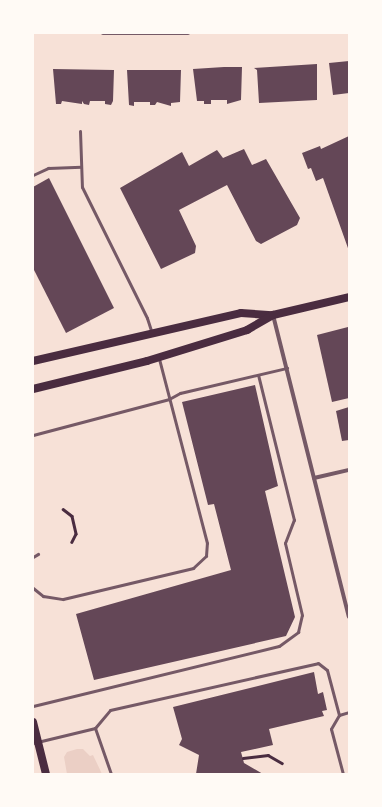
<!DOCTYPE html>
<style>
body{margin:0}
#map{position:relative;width:382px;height:807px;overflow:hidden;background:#f7e1d7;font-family:"Fira Sans Condensed",sans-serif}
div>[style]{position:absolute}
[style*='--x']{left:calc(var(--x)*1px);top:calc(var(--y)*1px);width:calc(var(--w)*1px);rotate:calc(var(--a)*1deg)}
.green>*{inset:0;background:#ebcfc5}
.building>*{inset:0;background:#644757}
.path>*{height:2.5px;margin:-1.25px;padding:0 1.25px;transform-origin:1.25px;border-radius:1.25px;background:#4a2c40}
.service>*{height:3px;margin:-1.5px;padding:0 1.5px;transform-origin:1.5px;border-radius:1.5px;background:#755966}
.minor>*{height:4px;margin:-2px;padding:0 2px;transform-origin:2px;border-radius:2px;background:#755966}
.secondary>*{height:8px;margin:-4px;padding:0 4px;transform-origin:4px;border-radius:4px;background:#4a2c40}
span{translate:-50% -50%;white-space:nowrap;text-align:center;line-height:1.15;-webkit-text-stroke:3px #fffaf5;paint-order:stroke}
.frame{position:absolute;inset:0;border:34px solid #fffaf5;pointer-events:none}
</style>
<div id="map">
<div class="green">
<div style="clip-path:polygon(77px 749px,83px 749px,90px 756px,93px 755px,102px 774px,67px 774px,64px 757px,67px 752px)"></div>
</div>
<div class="building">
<div style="clip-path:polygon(349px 61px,349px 93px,333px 95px,329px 63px)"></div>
<div style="clip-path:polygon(317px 64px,317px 100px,259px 103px,257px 70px,254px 68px)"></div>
<div style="clip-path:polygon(224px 67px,242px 67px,241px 100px,227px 104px,227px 100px,211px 100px,211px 104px,204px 104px,204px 101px,197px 101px,193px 69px)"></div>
<div style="clip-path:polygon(53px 69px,114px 70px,113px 101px,111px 105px,105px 104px,105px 101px,90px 101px,89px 105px,84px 104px,82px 101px,82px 104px,62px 101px,61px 104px,56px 104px)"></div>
<div style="clip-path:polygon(127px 70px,181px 70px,180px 102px,171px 103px,171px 106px,157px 102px,155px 105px,150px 105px,150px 102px,134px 102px,134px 106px,129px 105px)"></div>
<div style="clip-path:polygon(349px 136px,349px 251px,323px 178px,316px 181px,311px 168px,308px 169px,302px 153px,320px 146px,321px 149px)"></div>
<div style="clip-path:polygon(244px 149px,252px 165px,266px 159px,300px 218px,297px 225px,261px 244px,256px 241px,227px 185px,179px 210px,196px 246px,195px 253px,161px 269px,120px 188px,182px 152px,189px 166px,217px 150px,223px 158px)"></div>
<div style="clip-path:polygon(49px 178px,114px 308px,66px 333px,33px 268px,33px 187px)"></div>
<div style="clip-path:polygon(348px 327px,349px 398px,332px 402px,317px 335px)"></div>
<div style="clip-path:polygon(255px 385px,278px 486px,265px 491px,295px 617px,286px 636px,94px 680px,76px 614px,231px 570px,214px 504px,208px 505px,182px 402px)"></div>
<div style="clip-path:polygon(349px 407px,349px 440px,342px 441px,336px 411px)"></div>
<div style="clip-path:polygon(314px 672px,318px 694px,323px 692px,327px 710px,322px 711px,324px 716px,269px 729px,273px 745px,241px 752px,244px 763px,263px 774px,196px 774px,199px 755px,179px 745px,182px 739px,173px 707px)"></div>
</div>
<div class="path">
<div style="--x:63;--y:509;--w:11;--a:38"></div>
<div style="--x:72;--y:516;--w:18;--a:77"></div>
<div style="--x:76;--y:534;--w:9;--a:117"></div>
<div style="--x:243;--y:758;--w:25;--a:-7"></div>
<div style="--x:268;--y:755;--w:16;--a:30"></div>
</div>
<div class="service">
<div style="--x:80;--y:131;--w:56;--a:88"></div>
<div style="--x:82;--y:187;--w:146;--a:63.6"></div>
<div style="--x:147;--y:318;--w:16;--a:72"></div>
<div style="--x:33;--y:175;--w:17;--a:-25"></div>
<div style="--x:48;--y:168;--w:33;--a:-2"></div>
<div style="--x:33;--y:435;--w:141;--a:-14.8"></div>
<div style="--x:169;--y:399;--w:13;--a:-29"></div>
<div style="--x:180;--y:393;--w:110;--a:-13.2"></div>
<div style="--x:33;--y:557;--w:6;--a:-31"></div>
<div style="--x:33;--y:588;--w:13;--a:39"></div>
<div style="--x:43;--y:596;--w:20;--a:9"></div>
<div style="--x:63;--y:599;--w:134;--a:-13.4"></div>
<div style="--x:193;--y:568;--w:18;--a:-43"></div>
<div style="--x:206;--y:556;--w:13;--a:-86"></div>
<div style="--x:207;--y:543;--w:190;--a:-104.6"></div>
<div style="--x:33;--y:706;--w:253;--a:-13.7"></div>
<div style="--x:279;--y:646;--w:24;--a:-36"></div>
<div style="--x:298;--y:632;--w:17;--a:-77"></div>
<div style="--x:302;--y:615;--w:74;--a:-103.3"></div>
<div style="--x:285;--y:543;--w:25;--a:-69"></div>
<div style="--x:294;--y:520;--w:149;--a:-103.9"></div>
<div style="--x:339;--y:715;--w:10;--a:-17"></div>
<div style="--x:95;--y:728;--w:23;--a:-50"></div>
<div style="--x:110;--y:710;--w:213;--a:-12.7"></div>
<div style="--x:318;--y:663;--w:11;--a:38"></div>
<div style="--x:327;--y:670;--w:47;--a:75.1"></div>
<div style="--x:339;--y:715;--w:16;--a:120"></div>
<div style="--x:331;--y:729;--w:47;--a:75.1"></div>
<div style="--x:33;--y:743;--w:64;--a:-13.6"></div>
<div style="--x:95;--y:728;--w:49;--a:70.8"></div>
</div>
<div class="minor">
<div style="--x:103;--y:33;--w:85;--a:0"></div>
<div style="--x:273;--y:315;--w:311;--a:75.9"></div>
<div style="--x:314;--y:478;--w:36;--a:-13"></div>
</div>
<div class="secondary">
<div style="--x:33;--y:361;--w:213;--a:-13"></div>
<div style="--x:241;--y:313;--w:31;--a:4"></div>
<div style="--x:33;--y:389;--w:117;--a:-13.8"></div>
<div style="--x:147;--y:361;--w:105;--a:-17.2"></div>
<div style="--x:247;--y:330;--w:30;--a:-30"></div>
<div style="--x:273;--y:315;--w:78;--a:-13.3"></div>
<div style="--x:33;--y:722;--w:54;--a:76"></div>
</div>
<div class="frame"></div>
</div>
